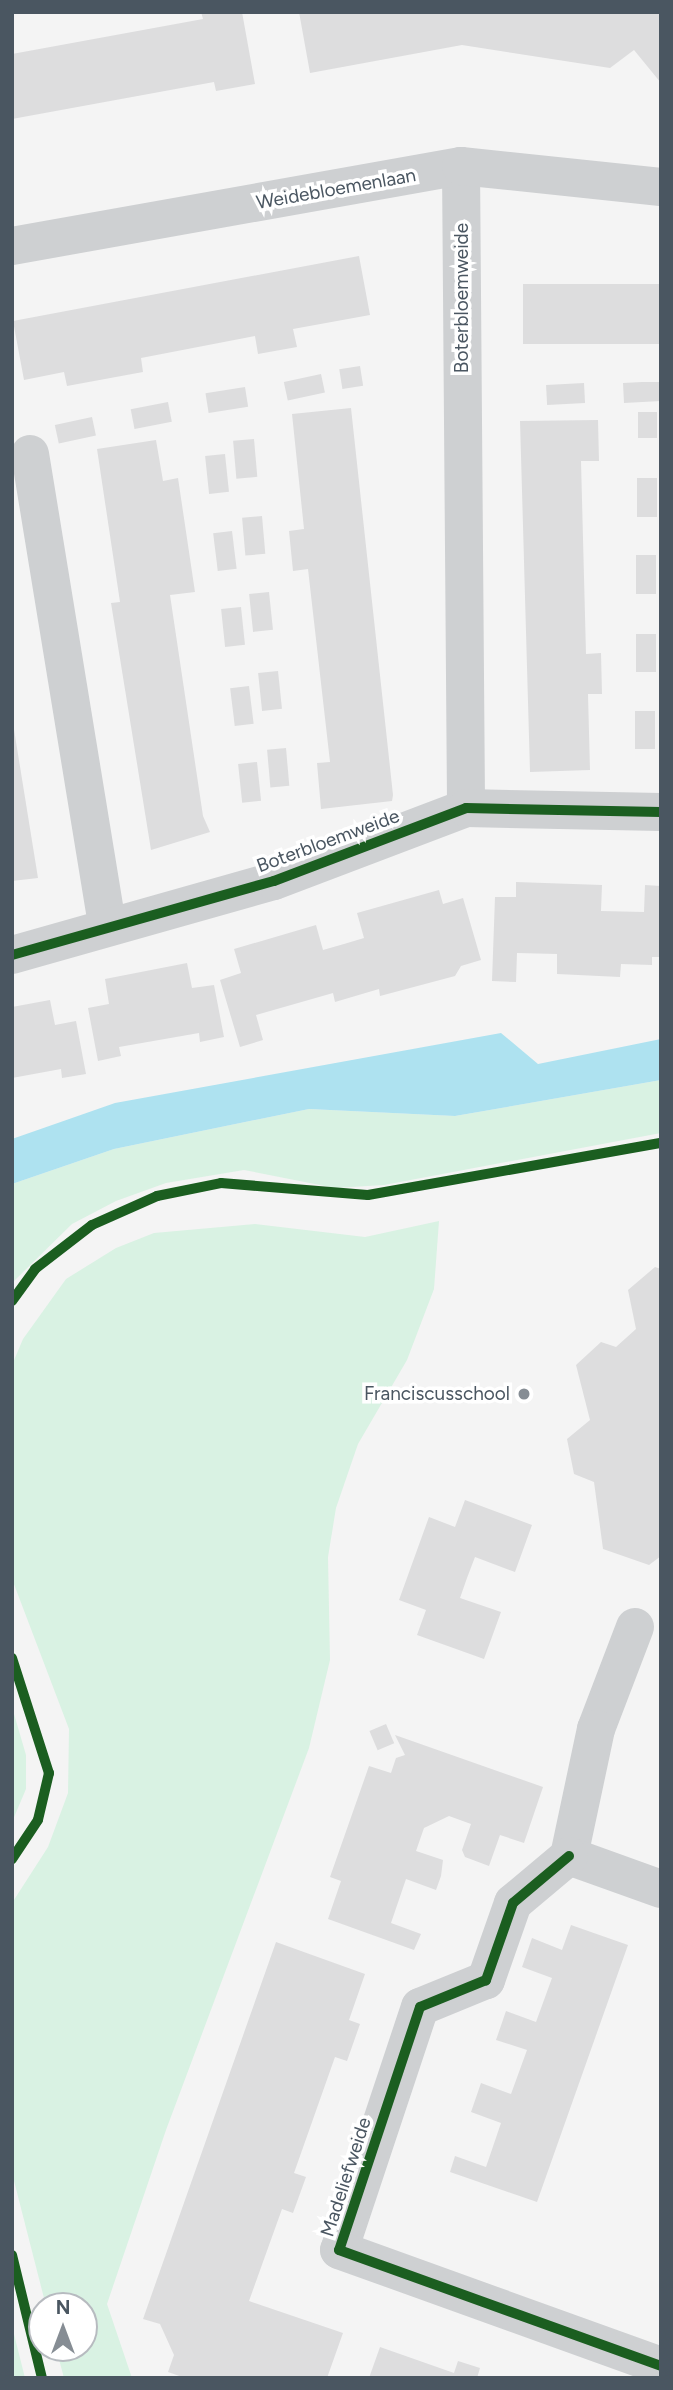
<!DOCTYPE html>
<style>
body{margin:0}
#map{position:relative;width:673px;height:2390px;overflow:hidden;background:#f4f4f4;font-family:Figtree,sans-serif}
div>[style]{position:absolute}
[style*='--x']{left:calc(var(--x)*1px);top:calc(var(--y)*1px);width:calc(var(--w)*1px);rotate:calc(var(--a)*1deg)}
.green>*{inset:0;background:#d9f2e3}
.water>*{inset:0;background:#aee2f0}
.building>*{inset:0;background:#ddddde;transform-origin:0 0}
.street>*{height:38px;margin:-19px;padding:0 19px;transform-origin:19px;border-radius:19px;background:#ced0d2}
.cycleway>*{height:10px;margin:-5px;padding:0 5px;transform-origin:5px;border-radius:5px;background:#1b5e20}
.dots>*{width:19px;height:19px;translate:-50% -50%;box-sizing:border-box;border:4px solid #fff;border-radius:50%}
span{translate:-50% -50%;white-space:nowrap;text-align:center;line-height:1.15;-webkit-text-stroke:7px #fff;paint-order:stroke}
.street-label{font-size:19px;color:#4a5661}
.poi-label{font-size:19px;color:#4a5661}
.right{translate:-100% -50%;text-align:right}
.frame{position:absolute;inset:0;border:14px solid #4a5661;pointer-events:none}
.north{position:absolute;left:28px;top:2292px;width:70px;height:70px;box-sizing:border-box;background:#fff;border:2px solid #b7bbc0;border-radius:50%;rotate:0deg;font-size:19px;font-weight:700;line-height:28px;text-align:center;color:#4a5661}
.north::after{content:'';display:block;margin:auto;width:24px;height:32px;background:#868d94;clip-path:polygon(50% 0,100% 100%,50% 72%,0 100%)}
</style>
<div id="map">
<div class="green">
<div style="clip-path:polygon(661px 1080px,661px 1133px,384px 1185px,335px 1188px,244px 1170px,166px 1183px,116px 1201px,72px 1224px,12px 1283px,12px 1184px,114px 1149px,309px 1109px,455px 1116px)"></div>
<div style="clip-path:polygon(439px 1221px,434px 1289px,407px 1360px,358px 1444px,336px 1508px,328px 1557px,330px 1660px,309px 1748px,166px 2130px,107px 2304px,132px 2378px,64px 2378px,56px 2348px,84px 2348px,84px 2306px,46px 2306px,12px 2173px,12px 1903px,48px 1847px,68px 1793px,69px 1729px,12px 1579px,12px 1365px,23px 1339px,66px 1279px,116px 1248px,154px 1233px,255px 1224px,365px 1237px)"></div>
<div style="clip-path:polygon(12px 1707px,26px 1755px,26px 1789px,12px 1822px)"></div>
<div style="clip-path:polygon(12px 2326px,25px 2378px,12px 2378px)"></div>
</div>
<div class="water">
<div style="clip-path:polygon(501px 1033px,538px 1064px,661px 1039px,661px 1080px,455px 1116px,309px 1109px,114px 1149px,12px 1184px,12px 1139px,115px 1103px)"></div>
</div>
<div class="building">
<div style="clip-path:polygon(201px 12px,242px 12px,255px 84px,216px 91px,214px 82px,12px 119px,12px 54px,203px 19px)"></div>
<div style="clip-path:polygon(299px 12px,661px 12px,661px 83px,634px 50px,610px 68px,462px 45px,310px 73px)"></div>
<div style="clip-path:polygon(359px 256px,370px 315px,293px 329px,297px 347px,258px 354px,255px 336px,141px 358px,143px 372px,67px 386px,64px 372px,24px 380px,13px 321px)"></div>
<div style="left:661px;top:284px;width:60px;height:138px;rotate:90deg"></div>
<div style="left:360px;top:366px;width:20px;height:21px;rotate:81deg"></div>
<div style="left:321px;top:374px;width:19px;height:38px;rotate:78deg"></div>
<div style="clip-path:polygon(642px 382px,661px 382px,661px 401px,624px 403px,623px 383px)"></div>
<div style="left:584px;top:383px;width:20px;height:38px;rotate:87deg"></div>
<div style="left:245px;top:387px;width:20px;height:40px;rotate:81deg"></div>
<div style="left:168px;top:402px;width:20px;height:38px;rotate:79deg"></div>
<div style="clip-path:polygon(351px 408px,393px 795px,392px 801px,321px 809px,317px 763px,330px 762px,308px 569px,293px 571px,289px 531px,304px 529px,292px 414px)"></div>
<div style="left:638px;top:412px;width:19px;height:26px"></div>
<div style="left:92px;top:417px;width:19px;height:38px;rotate:78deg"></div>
<div style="clip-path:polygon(598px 420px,599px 461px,581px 461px,586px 654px,601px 653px,602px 694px,588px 694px,590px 770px,530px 772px,520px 421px)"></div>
<div style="left:254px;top:439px;width:38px;height:21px;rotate:85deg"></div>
<div style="clip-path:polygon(156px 440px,163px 481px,178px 478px,195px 592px,170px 595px,203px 816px,210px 832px,151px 850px,111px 603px,120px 602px,97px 449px)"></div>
<div style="left:225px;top:454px;width:38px;height:20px;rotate:84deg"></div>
<div style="left:637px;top:478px;width:20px;height:39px"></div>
<div style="left:262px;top:516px;width:38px;height:20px;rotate:85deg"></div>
<div style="left:232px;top:531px;width:38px;height:19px;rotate:83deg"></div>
<div style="left:636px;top:555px;width:20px;height:39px"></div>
<div style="left:269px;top:592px;width:38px;height:20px;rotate:84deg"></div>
<div style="left:241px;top:607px;width:38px;height:20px;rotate:84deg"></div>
<div style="left:636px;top:634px;width:20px;height:38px"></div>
<div style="left:278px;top:671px;width:38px;height:20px;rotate:84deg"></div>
<div style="left:249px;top:686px;width:38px;height:19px;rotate:83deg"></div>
<div style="left:635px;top:711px;width:20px;height:38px"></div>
<div style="clip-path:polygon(12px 717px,38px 878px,12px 881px)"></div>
<div style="left:286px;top:748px;width:38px;height:19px;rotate:85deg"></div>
<div style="left:257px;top:762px;width:39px;height:19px;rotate:84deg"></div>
<div style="clip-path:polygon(516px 882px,602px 885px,601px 911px,644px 912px,645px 885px,661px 886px,661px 957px,652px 957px,652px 965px,621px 964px,620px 977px,557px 974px,557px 954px,517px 953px,516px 982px,492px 981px,495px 897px,516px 897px)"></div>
<div style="clip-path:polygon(439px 890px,443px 904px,463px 898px,481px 960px,461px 966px,455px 976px,380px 996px,379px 989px,335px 1002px,333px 993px,256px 1015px,263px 1040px,240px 1047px,220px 980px,241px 973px,234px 949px,316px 925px,323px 950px,344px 944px,364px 938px,357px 913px)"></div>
<div style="clip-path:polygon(187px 963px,192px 988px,214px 985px,224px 1037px,200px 1042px,199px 1033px,119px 1047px,121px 1056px,98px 1061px,88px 1008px,109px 1004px,105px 979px)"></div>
<div style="clip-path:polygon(50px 1000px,55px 1025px,76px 1021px,86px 1074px,62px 1078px,61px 1069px,12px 1078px,12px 1007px)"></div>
<div style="clip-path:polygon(655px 1267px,661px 1269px,661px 1556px,649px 1565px,603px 1549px,594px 1482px,574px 1474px,567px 1439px,590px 1420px,576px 1365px,601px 1342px,616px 1347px,636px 1329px,628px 1290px)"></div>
<div style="clip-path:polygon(465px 1500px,532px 1525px,515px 1572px,475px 1557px,467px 1578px,460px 1598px,501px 1612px,484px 1659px,417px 1635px,426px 1610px,399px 1600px,429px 1517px,455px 1527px)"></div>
<div style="left:386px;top:1724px;width:21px;height:18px;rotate:67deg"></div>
<div style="clip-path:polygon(395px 1735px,543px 1787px,524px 1843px,500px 1835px,489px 1866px,465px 1857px,462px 1850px,471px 1824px,449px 1816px,424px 1828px,416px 1851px,443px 1860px,441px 1876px,436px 1890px,406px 1879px,391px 1923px,421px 1934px,414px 1950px,328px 1919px,341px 1881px,330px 1877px,369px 1766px,391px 1773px,396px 1758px,405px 1755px)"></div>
<div style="clip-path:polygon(571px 1925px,628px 1945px,537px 2202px,450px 2172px,455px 2156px,486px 2167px,501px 2123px,471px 2112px,481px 2083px,511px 2094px,527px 2050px,496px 2040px,506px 2011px,536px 2022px,552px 1978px,522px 1967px,532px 1938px,562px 1950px)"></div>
<div style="clip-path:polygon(276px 1942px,365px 1974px,349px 2020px,360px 2024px,347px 2061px,335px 2057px,294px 2173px,306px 2177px,293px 2213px,282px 2209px,249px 2301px,343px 2333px,327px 2378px,185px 2378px,168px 2372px,174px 2355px,160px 2324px,143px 2319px)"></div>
<div style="clip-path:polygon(380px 2347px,454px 2373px,458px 2361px,480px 2368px,477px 2378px,369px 2378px)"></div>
</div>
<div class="street">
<div style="--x:461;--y:166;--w:642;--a:89.55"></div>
<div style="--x:12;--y:246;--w:456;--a:-10.1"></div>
<div style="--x:461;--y:166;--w:201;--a:6"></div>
<div style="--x:30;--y:454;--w:477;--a:80.7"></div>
<div style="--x:12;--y:955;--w:272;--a:-15.8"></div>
<div style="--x:274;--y:881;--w:205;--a:-20.8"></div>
<div style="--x:466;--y:808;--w:195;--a:1.2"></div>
<div style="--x:635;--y:1627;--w:109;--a:110.9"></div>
<div style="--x:596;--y:1729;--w:130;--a:102"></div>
<div style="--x:569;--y:1856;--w:98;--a:19.7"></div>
<div style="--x:569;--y:1856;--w:73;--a:140"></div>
<div style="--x:513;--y:1903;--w:82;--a:109.3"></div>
<div style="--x:486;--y:1980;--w:71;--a:157.8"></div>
<div style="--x:420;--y:2007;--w:256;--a:108.4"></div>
<div style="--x:339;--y:2250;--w:342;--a:19.8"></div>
</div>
<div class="cycleway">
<div style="--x:12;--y:955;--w:272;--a:-15.8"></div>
<div style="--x:274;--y:881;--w:205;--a:-20.8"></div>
<div style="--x:466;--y:808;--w:195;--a:1.2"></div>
<div style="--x:12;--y:1301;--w:39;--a:-54"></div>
<div style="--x:35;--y:1269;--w:72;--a:-37.7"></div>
<div style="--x:92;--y:1225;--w:71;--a:-24"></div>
<div style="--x:157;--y:1196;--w:65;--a:-11.5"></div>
<div style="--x:221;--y:1183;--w:147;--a:4.7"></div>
<div style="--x:368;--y:1195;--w:298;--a:-10.1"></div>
<div style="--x:12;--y:1658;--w:121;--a:72.2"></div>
<div style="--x:49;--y:1773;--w:48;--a:103.2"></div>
<div style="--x:38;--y:1820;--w:47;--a:123.7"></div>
<div style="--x:569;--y:1856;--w:73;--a:140"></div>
<div style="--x:513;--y:1903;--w:82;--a:109.3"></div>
<div style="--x:486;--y:1980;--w:71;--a:157.8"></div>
<div style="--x:420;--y:2007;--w:256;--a:108.4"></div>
<div style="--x:339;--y:2250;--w:342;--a:19.8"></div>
<div style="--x:12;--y:2255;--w:127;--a:76.3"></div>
</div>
<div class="dots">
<div style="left:524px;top:1394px;background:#868d94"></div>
</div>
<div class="street-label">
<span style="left:336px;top:189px;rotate:-10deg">Weidebloemenlaan</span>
<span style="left:462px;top:298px;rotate:-90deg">Boterbloemweide</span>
<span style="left:328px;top:841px;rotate:-20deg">Boterbloemweide</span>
<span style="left:346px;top:2177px;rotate:-72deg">Madeliefweide</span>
</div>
<div class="poi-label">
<span class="right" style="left:510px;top:1394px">Franciscusschool</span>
</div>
<div class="frame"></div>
<div class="north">N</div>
</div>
